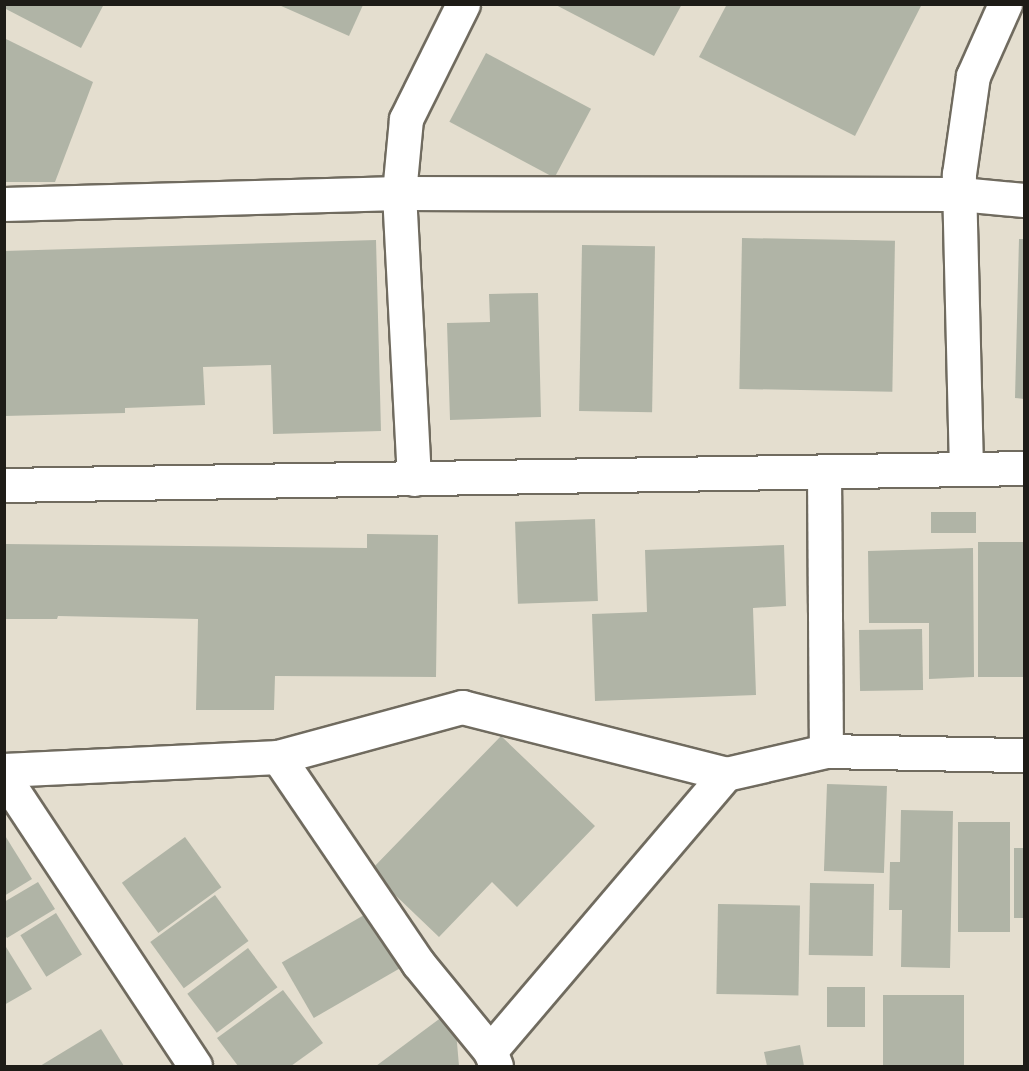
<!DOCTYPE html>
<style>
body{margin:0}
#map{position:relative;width:1029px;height:1071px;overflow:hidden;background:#e4decf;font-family:Spectral,serif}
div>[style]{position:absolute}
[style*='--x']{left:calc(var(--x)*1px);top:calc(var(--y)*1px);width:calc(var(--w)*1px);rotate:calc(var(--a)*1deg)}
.building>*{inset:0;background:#b0b4a6;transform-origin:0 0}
.roads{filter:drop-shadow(2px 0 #706b5f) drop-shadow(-2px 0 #706b5f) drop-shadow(0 2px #706b5f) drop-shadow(0 -2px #706b5f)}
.minor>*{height:33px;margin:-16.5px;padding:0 16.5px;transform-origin:16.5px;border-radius:16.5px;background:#fff}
span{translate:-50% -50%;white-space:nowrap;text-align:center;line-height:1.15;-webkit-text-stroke:4.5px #fff;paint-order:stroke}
.frame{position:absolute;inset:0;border:6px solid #1e1c17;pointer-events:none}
</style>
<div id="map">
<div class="building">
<div style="clip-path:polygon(4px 4px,104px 4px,81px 48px,4px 8px)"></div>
<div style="clip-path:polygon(554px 4px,682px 4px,654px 56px)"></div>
<div style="clip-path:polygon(727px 4px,922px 4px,855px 136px,699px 57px)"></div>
<div style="clip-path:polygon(279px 5px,363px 5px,349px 36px)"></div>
<div style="clip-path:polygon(4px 38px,93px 82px,55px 182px,4px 182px)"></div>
<div style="left:486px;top:53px;width:119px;height:78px;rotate:28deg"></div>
<div style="left:742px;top:238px;width:153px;height:151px;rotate:1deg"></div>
<div style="clip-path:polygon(1019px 239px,1024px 239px,1024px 399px,1015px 398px)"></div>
<div style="clip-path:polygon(376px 240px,381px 431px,273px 434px,271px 365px,203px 367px,205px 405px,125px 408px,125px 413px,4px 416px,4px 251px)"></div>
<div style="left:582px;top:245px;width:73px;height:166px;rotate:1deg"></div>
<div style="clip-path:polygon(538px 293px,541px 417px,450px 420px,447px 323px,490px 322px,489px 294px)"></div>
<div style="left:976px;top:512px;width:21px;height:45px;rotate:90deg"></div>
<div style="left:595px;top:519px;width:82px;height:80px;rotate:88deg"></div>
<div style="clip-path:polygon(367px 534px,438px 535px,436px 677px,275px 676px,274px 710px,196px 710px,198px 619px,58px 616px,57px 619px,5px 619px,5px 544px,367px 548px)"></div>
<div style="left:978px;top:542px;width:46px;height:135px"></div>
<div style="clip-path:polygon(784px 545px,786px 606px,753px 608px,756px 695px,595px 701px,592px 614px,647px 612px,645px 550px)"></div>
<div style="clip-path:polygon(973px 548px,974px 677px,929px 679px,929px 623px,869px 623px,868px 551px)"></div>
<div style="left:922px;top:629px;width:61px;height:63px;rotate:89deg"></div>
<div style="clip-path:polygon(501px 736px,595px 826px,517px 907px,492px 882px,439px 937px,370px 871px)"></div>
<div style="left:827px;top:784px;width:60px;height:87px;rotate:2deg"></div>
<div style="clip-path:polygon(901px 810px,953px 811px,950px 968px,901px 967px,902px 910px,889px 910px,890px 862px,900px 862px)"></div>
<div style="left:958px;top:822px;width:52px;height:110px"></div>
<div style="clip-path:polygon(4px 834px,32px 879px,4px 896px)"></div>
<div style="left:185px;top:837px;width:62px;height:78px;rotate:54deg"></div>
<div style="left:1014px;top:848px;width:10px;height:70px"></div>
<div style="clip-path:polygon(38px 882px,55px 909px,7px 938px,4px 934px,4px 902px)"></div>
<div style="left:810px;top:883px;width:64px;height:72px;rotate:1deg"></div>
<div style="left:215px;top:895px;width:57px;height:80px;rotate:54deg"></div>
<div style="left:718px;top:904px;width:82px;height:90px;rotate:1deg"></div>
<div style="left:371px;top:911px;width:64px;height:103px;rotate:60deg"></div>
<div style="left:56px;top:913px;width:49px;height:42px;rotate:58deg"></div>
<div style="clip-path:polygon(6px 947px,32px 989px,4px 1005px,4px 948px)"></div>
<div style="left:248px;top:948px;width:49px;height:76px;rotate:53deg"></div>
<div style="left:827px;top:987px;width:38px;height:40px"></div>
<div style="clip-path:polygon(283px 990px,323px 1043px,291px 1066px,238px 1066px,217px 1038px)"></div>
<div style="left:883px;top:995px;width:81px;height:70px"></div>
<div style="clip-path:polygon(454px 1008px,459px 1066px,376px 1066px)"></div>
<div style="clip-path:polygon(101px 1029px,124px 1066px,40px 1066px)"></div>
<div style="clip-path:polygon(800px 1045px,804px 1066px,767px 1066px,764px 1052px)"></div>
</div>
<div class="roads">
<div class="minor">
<div style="--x:4;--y:204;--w:395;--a:-1.6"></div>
<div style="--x:399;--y:193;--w:561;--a:0.1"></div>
<div style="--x:960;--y:194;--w:64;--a:5.4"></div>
<div style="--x:966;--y:469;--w:295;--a:-91.4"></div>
<div style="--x:959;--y:174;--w:99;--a:-81.9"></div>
<div style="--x:973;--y:76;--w:79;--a:-66"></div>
<div style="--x:824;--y:472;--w:279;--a:89.6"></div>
<div style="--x:414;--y:479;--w:286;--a:-93"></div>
<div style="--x:399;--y:193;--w:74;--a:-84.6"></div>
<div style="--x:406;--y:119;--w:128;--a:-63.6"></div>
<div style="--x:4;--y:485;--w:1020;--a:-0.95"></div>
<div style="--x:278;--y:757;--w:249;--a:55.8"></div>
<div style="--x:418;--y:963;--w:114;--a:50.7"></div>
<div style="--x:490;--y:1051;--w:16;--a:68"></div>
<div style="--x:4;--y:770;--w:274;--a:-2.7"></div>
<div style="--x:278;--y:757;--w:191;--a:-15.2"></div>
<div style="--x:462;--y:707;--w:272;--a:14.2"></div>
<div style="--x:726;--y:774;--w:103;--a:-13"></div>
<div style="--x:826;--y:751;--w:198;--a:1.2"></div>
<div style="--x:4;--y:777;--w:346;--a:56.5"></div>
<div style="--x:490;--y:1051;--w:364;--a:-49.6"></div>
</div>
</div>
<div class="frame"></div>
</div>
